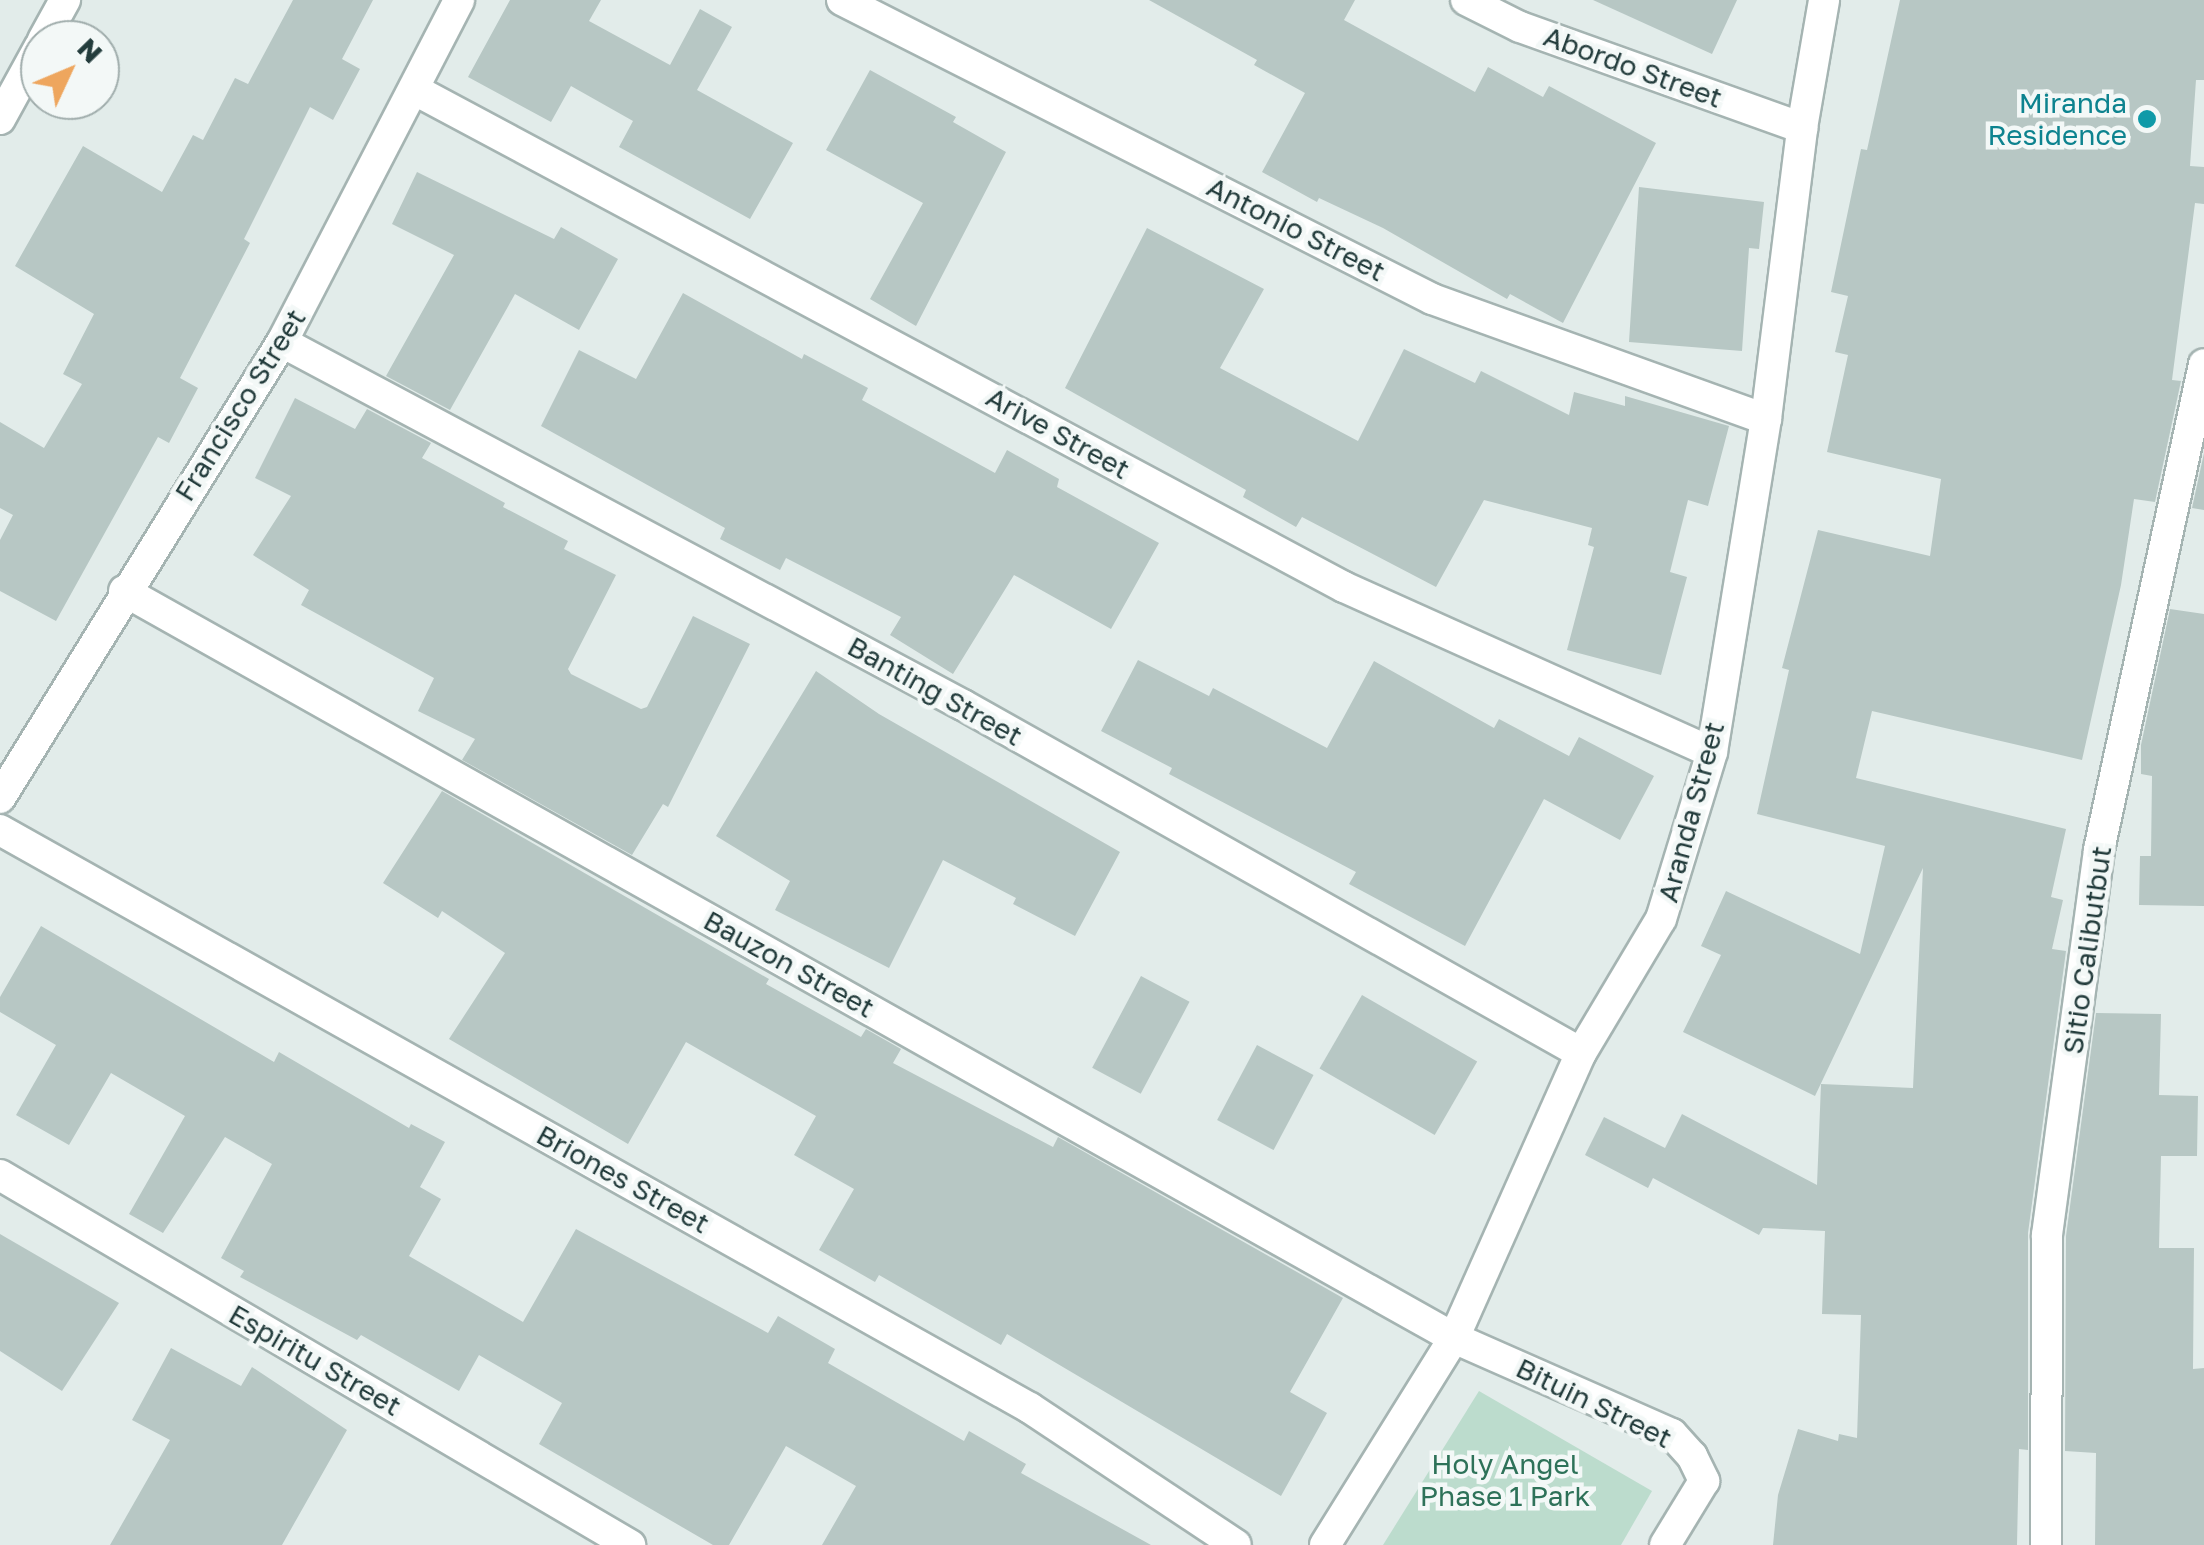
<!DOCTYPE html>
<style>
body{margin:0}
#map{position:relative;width:2204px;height:1545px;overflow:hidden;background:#e2ecea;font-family:"Golos Text",sans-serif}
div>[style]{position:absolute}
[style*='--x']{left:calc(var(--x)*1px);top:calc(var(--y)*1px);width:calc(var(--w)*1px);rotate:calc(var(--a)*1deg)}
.green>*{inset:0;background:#bcdccd}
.building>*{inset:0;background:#b7c7c4;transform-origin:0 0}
.roads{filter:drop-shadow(2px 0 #a5b4b2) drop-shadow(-2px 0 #a5b4b2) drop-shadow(0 2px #a5b4b2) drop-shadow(0 -2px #a5b4b2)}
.minor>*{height:30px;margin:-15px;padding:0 15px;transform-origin:15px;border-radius:15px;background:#fff}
.dots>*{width:28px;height:28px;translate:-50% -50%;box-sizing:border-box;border:5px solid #f3f8f7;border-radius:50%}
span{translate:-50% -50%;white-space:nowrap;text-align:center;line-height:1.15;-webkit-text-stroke:9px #f3f8f7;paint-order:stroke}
.street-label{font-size:28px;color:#233c3c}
.culture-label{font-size:28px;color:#0d838f}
.right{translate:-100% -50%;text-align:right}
.park-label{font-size:28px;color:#2e7259}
.north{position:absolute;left:20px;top:20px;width:100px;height:100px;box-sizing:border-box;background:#f3f8f7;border:2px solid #a0adac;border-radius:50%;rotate:46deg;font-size:28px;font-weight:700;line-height:40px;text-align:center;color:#233c3c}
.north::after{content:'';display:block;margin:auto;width:35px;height:45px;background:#eea65e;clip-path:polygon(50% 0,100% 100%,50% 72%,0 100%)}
</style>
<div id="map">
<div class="green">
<div style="clip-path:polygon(1479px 1391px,1652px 1491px,1621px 1545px,1383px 1545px)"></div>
</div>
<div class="building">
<div style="clip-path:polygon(293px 0,373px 0,342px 59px,360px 69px,333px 120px,310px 107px,244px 239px,250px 243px,180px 378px,198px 388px,169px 443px,158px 437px,56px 621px,0 591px,0 540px,13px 515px,0 508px,0 422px,44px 448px,82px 384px,63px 374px,94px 314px,15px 266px,83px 146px,162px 192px,193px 135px,203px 140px,235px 78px,248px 84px)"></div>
<div style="clip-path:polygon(510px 0,601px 0,589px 21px,670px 65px,700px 9px,732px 27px,697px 90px,793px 143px,750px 219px,619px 147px,633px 121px,571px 86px,551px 122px,468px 77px)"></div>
<div style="clip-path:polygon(1149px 0,1355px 0,1344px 20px,1475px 92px,1488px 67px,1543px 97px,1549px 86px,1656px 143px,1563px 323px,1510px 294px,1507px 299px,1383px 228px,1319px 198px,1317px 202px,1262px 172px,1305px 93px,1254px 65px,1257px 60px)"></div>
<div style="clip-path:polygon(1593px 0,1737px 0,1712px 54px)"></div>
<div style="clip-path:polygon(1900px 0,2204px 0,2204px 80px,2196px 80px,2190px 166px,2204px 167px,2204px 204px,2195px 203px,2172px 380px,2181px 381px,2155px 502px,2134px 499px,2121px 585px,2082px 760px,1872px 711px,1856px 778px,2066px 829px,2051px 897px,2063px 900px,2052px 949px,2066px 951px,2028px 1233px,2028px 1450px,2019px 1449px,2017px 1545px,1773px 1545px,1778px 1495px,1798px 1429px,1838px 1441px,1839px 1434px,1857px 1438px,1861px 1315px,1822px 1314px,1825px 1231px,1763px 1228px,1759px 1235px,1653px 1178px,1648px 1188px,1585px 1155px,1604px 1117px,1665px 1148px,1682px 1114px,1817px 1185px,1821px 1084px,1913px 1088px,1923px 868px,1815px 1096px,1683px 1032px,1721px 955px,1701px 946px,1726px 891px,1860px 954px,1885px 846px,1757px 814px,1789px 670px,1782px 668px,1818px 530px,1930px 556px,1941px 479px,1827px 452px,1848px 355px,1835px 352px,1848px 296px,1831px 292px,1861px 149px,1867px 150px)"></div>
<div style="clip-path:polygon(870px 70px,956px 117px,953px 122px,1006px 152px,916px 326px,870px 299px,923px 203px,826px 150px)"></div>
<div style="clip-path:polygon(417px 172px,554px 239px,561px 227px,618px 259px,579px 330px,515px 294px,450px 410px,386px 376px,454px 255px,392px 224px)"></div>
<div style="clip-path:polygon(1639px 187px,1764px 202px,1759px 249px,1749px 248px,1742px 351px,1629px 342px)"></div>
<div style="clip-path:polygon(1147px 228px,1264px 289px,1220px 368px,1358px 441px,1404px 349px,1475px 383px,1481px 371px,1569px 415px,1574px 392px,1625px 406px,1625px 396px,1729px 426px,1708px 506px,1688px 500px,1670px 572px,1687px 577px,1661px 675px,1567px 650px,1594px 547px,1588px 545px,1592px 528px,1484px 500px,1436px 587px,1302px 517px,1296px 527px,1243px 497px,1246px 490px,1065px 388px)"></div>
<div style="clip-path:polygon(683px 293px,802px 359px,804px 354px,868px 388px,862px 400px,995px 473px,1007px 450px,1059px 479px,1057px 487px,1159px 543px,1111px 629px,1014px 575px,953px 674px,890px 635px,901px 617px,786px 558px,780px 570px,720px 539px,725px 528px,541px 426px,579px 350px,636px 379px)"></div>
<div style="clip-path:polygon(295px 398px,355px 429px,367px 409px,431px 443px,422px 458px,505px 503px,503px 507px,568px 541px,564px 549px,616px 575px,568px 669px,571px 674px,641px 709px,647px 707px,693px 616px,750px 644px,668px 807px,663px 804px,632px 855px,462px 760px,475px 739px,418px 711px,434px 678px,301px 605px,309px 590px,253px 555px,291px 496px,255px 478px)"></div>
<div style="clip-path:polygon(2204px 453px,2204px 510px,2192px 508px)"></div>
<div style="clip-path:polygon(2170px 609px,2204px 614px,2204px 906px,2139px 905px,2140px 856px,2151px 856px,2152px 776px,2141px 774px,2141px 745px)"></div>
<div style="clip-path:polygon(1138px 660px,1209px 696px,1213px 688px,1327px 748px,1374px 661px,1494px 728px,1499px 719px,1569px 756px,1579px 737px,1654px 776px,1620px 840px,1544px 799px,1465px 946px,1349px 884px,1356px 872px,1169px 774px,1172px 768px,1101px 731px)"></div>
<div style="clip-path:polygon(816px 671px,879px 714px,1120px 852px,1075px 936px,1013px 904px,1016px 898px,943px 860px,889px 968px,775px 910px,790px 881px,716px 836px)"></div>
<div style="clip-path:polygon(442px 791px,769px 979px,766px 984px,861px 1037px,866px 1029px,901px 1049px,893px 1063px,1053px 1147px,1058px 1137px,1343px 1298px,1290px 1392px,1327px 1413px,1281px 1496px,1007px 1334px,1001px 1345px,879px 1275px,875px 1282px,819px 1250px,854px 1189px,794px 1155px,816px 1116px,686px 1042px,628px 1144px,449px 1039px,505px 953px,442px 911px,438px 918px,383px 883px)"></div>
<div style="clip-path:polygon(41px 926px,274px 1062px,279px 1052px,409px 1128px,411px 1124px,445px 1142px,420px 1187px,441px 1199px,409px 1256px,523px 1322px,576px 1229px,768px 1333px,778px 1316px,835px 1349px,828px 1363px,964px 1441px,969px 1431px,1026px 1464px,1021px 1473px,1151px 1545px,822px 1545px,856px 1486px,786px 1446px,729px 1545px,713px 1545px,539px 1444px,562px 1403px,479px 1355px,459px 1391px,361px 1335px,357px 1340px,240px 1277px,244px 1271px,221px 1258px,272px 1164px,225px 1137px,163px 1233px,129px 1214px,185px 1116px,111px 1073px,69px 1145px,16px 1115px,56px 1045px,0 1012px,0 997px)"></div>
<div style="left:1141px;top:976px;width:55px;height:104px;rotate:28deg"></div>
<div style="left:1362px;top:995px;width:133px;height:85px;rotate:30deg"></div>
<div style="clip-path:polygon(2096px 1013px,2161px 1014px,2159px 1095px,2198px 1096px,2197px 1156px,2161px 1156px,2159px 1248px,2194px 1248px,2193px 1369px,2204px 1368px,2204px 1545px,2095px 1545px,2096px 1453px,2065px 1451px,2066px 1236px)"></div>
<div style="left:1257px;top:1045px;width:64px;height:85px;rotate:28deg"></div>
<div style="clip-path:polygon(0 1234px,119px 1303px,62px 1391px,0 1351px)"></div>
<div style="clip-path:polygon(171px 1348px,241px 1386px,252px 1367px,347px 1430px,282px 1545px,110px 1545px,170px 1440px,132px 1420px)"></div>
</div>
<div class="roads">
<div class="minor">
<div style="--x:842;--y:0;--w:661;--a:26.87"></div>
<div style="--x:1432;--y:299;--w:355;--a:19.8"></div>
<div style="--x:1466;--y:0;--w:60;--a:26.6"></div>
<div style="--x:1520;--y:27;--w:300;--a:19.7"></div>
<div style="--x:43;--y:40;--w:46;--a:-61.2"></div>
<div style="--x:415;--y:90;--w:1054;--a:28.15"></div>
<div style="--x:1344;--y:587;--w:403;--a:24.2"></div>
<div style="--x:0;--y:119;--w:83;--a:-61.3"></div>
<div style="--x:282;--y:342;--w:772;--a:28.06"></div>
<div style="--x:963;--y:705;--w:709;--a:29.38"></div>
<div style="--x:124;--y:591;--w:1525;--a:29.32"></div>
<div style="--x:1454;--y:1338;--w:238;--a:23.8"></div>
<div style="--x:1672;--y:1434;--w:30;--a:48"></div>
<div style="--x:1692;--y:1456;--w:28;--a:64"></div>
<div style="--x:1704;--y:1481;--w:75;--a:121.4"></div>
<div style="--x:0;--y:798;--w:536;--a:-58.27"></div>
<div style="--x:282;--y:342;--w:385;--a:-62.6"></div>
<div style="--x:0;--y:830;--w:1181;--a:29.3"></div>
<div style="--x:1030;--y:1408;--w:247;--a:33.6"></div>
<div style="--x:0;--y:1175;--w:731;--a:30.43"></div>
<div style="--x:1325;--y:1545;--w:244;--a:-58.1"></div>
<div style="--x:1454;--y:1338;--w:312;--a:-66"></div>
<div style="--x:1581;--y:1053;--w:156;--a:-59.2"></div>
<div style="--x:1661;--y:919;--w:175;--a:-73"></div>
<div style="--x:1712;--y:752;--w:337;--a:-80.8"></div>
<div style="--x:1766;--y:419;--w:293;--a:-82.9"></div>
<div style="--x:1802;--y:128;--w:130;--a:-80.2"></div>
<div style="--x:2046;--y:1545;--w:310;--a:-89.8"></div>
<div style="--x:2047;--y:1235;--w:388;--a:-82.3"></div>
<div style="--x:2099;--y:850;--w:497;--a:-77.8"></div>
</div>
</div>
<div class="dots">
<div style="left:2147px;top:119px;background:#0f9aa8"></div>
</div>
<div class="street-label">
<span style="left:1633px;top:67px;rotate:20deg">Abordo Street</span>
<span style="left:1296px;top:229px;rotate:27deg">Antonio Street</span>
<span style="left:240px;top:405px;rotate:-58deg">Francisco Street</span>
<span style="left:1058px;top:433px;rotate:29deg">Arive Street</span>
<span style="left:935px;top:691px;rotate:29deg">Banting Street</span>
<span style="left:1691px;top:812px;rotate:-75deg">Aranda Street</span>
<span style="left:2087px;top:950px;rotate:-82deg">Sitio Calibutbut</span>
<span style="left:789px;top:964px;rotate:29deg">Bauzon Street</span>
<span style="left:623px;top:1179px;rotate:29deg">Briones Street</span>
<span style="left:315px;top:1360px;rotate:30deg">Espiritu Street</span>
<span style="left:1594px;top:1403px;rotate:26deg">Bituin Street</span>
</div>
<div class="culture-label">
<span class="right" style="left:2127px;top:119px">Miranda<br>Residence</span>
</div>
<div class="park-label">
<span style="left:1505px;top:1480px">Holy Angel<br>Phase 1 Park</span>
</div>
<div class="north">N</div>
</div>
